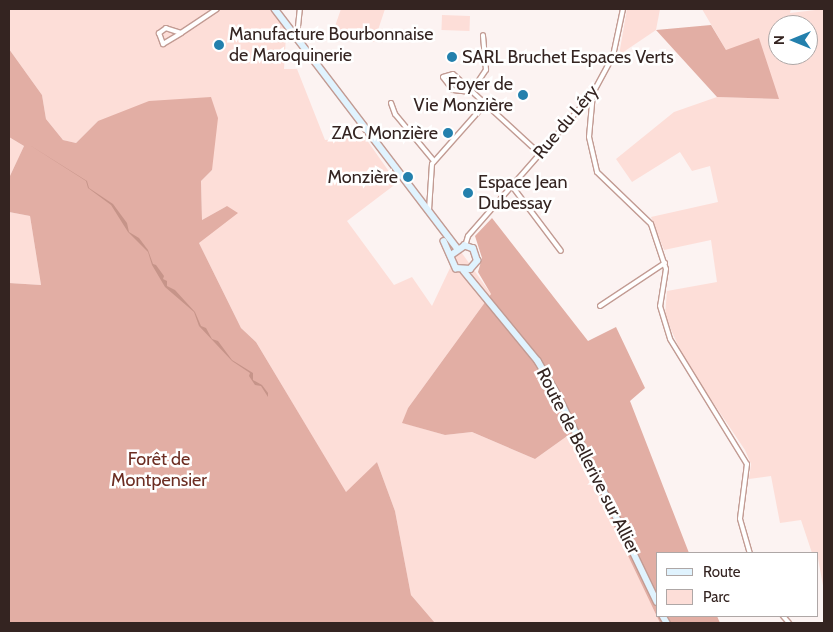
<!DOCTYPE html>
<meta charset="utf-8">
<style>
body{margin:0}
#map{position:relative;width:833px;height:632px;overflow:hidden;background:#fcf3f2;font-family:Cabin,sans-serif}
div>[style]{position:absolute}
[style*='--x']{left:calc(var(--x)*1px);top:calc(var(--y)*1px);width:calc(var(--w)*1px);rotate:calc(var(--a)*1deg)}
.green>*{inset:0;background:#fdded8;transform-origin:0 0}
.forest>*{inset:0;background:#e2aea4}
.water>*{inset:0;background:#c69489}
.roads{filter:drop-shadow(1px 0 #c29b93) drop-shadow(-1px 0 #c29b93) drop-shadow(0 1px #c29b93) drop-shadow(0 -1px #c29b93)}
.street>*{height:4px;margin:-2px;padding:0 2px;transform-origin:2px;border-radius:2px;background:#fff}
.secondary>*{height:5.5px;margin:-2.75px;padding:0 2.75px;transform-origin:2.75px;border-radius:2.75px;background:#e0f3fe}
.dots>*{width:14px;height:14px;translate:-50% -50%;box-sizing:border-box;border:2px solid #fff;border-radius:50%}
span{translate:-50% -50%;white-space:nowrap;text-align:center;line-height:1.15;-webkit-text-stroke:5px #fff;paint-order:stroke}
.poi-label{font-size:18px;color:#342421}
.left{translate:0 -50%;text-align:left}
.right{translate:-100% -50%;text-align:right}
.street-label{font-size:18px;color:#342421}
.park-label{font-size:18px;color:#6c2d22}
.frame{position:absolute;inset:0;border:10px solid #342421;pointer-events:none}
.legend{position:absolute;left:656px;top:552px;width:162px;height:65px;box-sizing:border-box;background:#fff;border:1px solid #aea7a6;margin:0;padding:6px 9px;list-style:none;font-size:15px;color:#342421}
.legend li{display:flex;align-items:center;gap:10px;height:25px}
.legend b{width:25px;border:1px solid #aea7a6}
.north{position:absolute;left:768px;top:15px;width:50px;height:50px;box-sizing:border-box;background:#fff;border:1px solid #aea7a6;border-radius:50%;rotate:270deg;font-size:14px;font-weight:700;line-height:20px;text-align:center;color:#342421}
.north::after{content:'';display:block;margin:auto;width:18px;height:22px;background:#2380ad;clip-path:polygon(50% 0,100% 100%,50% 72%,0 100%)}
</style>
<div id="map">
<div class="green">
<div style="clip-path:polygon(9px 9px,279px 9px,287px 19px,284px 69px,297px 69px,325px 140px,364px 136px,397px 183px,347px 221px,394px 285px,412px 277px,432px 306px,459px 249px,491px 294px,408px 408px,403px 423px,445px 435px,472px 432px,535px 459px,570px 434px,660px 623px,435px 623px,411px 595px,395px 511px,377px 462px,346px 493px,256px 342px,241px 328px,199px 243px,227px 206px,202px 220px,201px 181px,212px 170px,98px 121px,76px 143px,63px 140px,46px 119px,42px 95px,9px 49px)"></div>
<div style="clip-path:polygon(341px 9px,385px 9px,374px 42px,334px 29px)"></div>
<div style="clip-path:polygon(627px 9px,660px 9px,656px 30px,619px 55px)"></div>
<div style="clip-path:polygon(evenodd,702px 9px,791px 9px,790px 13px,824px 9px,824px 591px,817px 553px,812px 553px,801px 520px,780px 523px,771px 476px,749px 479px,751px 464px,745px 450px,685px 361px,665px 316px,667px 291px,717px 282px,711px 240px,664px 250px,651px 217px,718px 202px,710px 166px,692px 171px,680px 152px,632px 182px,616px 159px,674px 112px,717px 97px,778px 99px,726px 50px,702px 9px,778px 25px,808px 25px,808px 55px,778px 55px,778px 25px)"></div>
<div style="left:442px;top:15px;width:28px;height:15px;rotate:2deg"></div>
<div style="clip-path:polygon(9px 137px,24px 146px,9px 178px)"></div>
<div style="clip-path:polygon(9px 212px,30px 216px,41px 285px,9px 283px)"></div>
</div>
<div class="forest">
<div style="clip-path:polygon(711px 25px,726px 50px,759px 38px,779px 99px,717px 97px,656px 30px)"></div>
<div style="clip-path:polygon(9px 49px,42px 95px,46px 119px,63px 140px,76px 143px,98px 121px,149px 101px,211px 97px,218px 118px,212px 170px,201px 181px,202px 220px,227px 206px,238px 213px,199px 243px,241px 328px,256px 342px,346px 492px,377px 462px,395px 511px,411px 595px,435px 623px,9px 623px,9px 283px,41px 285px,30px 216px,9px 212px,9px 178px,24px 146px,9px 137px)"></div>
<div style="clip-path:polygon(492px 218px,588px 341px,616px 327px,645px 388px,630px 401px,689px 553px,657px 553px,657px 616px,717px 616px,720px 623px,660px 623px,570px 434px,535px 459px,472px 432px,445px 435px,402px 423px,408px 408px,491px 294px,478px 272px,482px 258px,475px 236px)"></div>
</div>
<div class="water">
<div style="clip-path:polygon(28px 144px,87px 181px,89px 188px,113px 204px,127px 223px,129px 232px,139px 238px,148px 250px,153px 264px,156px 265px,164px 276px,163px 279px,167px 281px,167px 286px,175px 290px,195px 312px,201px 326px,206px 328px,212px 339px,218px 341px,232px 360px,253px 373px,253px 380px,262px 385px,268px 393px,268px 397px,261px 386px,255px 385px,249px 376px,250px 373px,232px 361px,199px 326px,194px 312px,165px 287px,152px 265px,148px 252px,128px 232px,111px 205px,88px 188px,86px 181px)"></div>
</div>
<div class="roads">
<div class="street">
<div style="--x:181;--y:33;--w:16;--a:-162"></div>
<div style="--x:166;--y:28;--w:9;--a:144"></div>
<div style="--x:159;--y:33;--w:12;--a:70"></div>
<div style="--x:163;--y:44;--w:21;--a:-31"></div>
<div style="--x:181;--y:33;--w:43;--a:-33.7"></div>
<div style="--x:297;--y:36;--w:27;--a:-84"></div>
<div style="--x:471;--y:92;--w:18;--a:-174"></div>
<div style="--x:453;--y:90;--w:16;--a:-128"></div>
<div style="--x:443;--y:77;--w:10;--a:-17"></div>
<div style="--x:453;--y:74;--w:118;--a:42.6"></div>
<div style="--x:471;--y:92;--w:27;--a:-56"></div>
<div style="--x:486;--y:70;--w:35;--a:-95"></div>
<div style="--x:593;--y:93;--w:44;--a:95.2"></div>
<div style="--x:589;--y:137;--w:36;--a:77"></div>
<div style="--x:597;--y:172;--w:75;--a:43.9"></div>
<div style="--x:651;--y:224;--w:47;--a:71.6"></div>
<div style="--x:666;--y:269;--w:37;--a:99"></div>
<div style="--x:660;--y:306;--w:34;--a:73"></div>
<div style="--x:670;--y:339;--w:147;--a:58.4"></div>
<div style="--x:747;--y:464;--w:55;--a:97.3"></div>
<div style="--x:740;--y:519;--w:35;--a:74"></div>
<div style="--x:391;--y:103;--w:12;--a:70"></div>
<div style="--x:395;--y:114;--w:61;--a:50.3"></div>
<div style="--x:512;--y:186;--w:81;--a:53"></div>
<div style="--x:429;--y:210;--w:46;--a:-86.3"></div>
<div style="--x:432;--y:164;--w:80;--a:-48.5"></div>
<div style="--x:465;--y:246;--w:10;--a:-73"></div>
<div style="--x:468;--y:236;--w:190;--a:-48.8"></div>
<div style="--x:593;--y:93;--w:42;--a:-61.6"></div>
<div style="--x:613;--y:56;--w:48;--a:-78"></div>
<div style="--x:600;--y:306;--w:78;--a:-33.5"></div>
<div style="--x:783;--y:616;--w:9;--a:49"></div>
</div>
<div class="secondary">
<div style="--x:275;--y:9;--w:300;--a:52.7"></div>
<div style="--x:444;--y:241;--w:30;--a:66"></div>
<div style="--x:456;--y:268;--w:14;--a:4"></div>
<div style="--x:470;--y:269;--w:11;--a:-49"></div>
<div style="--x:477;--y:261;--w:13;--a:-108"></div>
<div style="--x:473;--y:249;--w:9;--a:-159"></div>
<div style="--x:465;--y:246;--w:16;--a:145"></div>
<div style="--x:464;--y:271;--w:117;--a:50.6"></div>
<div style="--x:538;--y:361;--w:42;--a:59.7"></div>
<div style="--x:559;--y:397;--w:227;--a:64.4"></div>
<div style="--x:663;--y:616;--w:8;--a:60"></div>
</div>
</div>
<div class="dots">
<div style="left:219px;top:45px;background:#2380ad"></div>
<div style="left:452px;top:57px;background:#2380ad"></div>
<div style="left:523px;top:95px;background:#2380ad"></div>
<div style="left:448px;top:133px;background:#2380ad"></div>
<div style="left:408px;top:177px;background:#2380ad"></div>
<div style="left:468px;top:193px;background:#2380ad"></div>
</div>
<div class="poi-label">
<span class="left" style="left:229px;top:45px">Manufacture Bourbonnaise<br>de Maroquinerie</span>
<span class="left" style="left:462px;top:57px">SARL Bruchet Espaces Verts</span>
<span class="right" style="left:513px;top:95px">Foyer de<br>Vie Monzière</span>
<span class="right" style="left:438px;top:133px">ZAC Monzière</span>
<span class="right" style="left:398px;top:177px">Monzière</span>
<span class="left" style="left:478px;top:193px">Espace Jean<br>Dubessay</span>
</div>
<div class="street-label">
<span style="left:566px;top:122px;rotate:-50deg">Rue du Léry</span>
<span style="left:588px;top:461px;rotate:63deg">Route de Bellerive sur Allier</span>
</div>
<div class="park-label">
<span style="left:159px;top:470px">Forêt de<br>Montpensier</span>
</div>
<div class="frame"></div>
<ul class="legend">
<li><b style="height:6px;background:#e0f3fe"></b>Route</li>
<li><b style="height:14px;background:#fdded8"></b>Parc</li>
</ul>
<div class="north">N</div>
</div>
